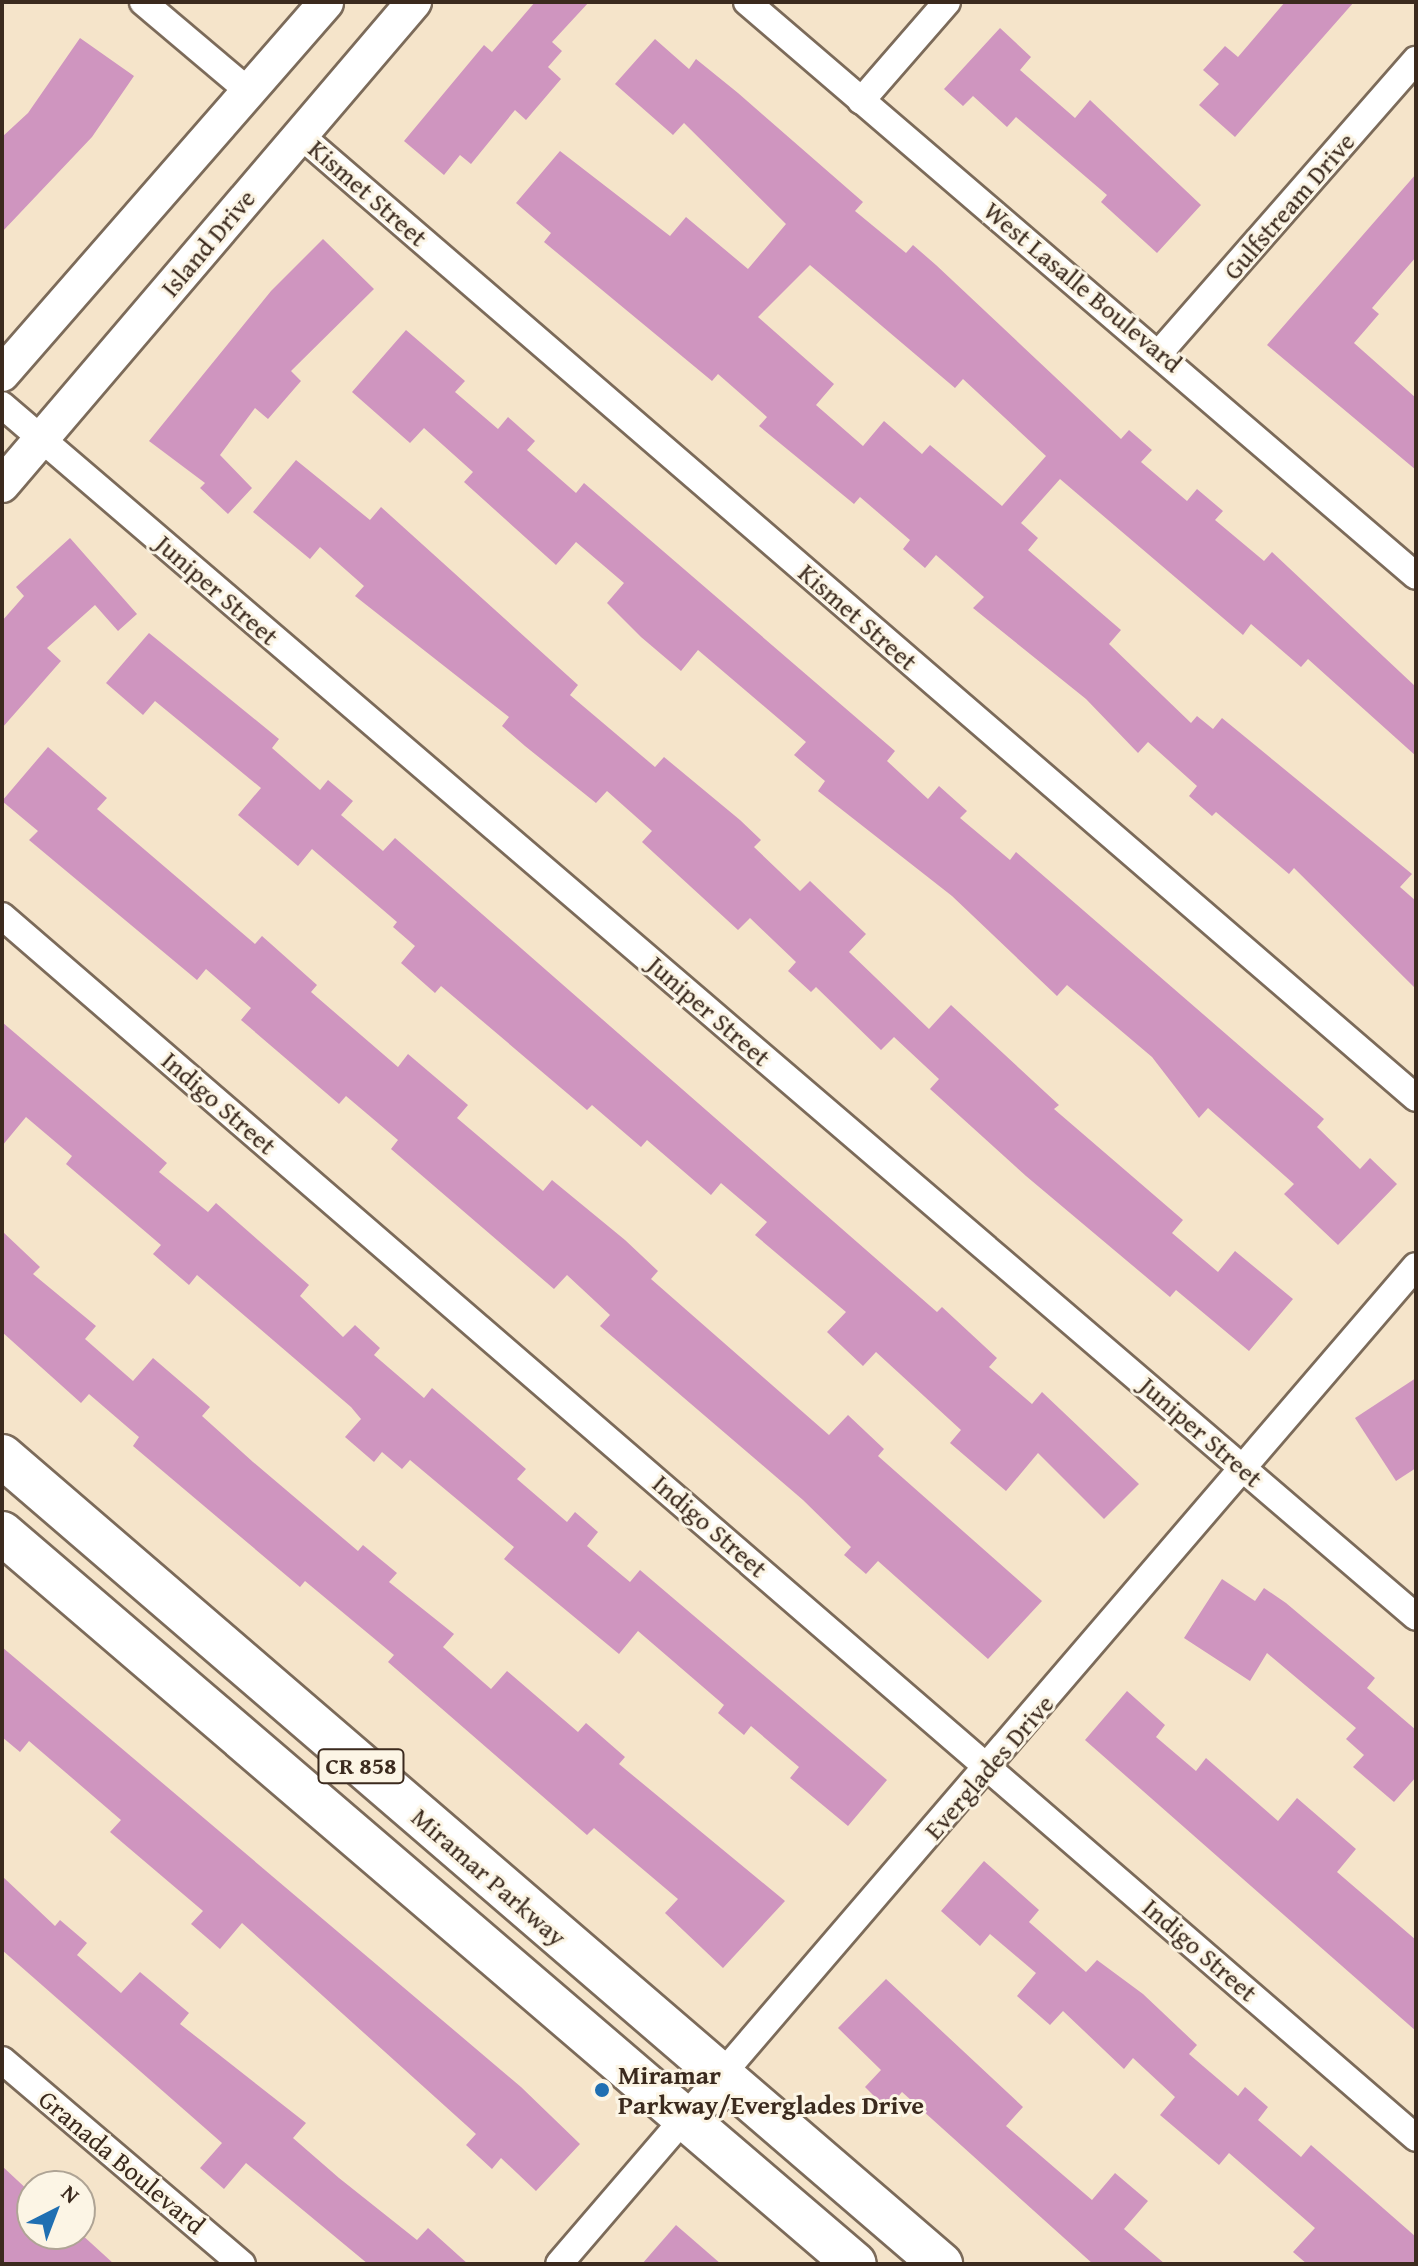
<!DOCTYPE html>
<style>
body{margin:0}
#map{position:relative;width:1418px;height:2266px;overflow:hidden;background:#f5e4ca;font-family:"Gentium Book Plus",serif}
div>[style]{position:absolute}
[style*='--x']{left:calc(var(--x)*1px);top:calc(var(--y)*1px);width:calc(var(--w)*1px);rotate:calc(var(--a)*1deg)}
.building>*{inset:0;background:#cf95bf}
.roads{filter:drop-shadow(2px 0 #7c6b5a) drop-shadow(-2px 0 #7c6b5a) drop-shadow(0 2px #7c6b5a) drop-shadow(0 -2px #7c6b5a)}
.minor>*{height:26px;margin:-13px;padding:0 13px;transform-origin:13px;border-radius:13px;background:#fff}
.tertiary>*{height:34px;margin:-17px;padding:0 17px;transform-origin:17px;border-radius:17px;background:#fff}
.primary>*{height:42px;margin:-21px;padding:0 21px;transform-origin:21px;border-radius:21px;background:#fff}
.dots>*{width:22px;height:22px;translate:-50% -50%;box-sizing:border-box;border:4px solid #fcf5e5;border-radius:50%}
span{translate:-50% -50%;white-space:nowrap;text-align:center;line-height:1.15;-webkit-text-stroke:6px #fcf5e5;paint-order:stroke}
.shield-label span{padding:2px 6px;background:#fcf5e5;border:2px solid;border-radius:6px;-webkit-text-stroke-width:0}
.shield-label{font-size:24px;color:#3b2a1e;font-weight:700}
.street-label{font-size:26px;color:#3b2a1e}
.poi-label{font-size:26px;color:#3b2a1e;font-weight:700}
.left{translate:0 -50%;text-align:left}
.frame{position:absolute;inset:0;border:4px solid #3b2a1e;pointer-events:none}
.north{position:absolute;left:16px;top:2170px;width:80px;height:80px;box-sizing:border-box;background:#fcf5e5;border:2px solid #afa495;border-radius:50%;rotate:42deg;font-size:22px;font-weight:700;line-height:32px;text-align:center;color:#3b2a1e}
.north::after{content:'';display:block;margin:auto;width:28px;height:36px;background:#1f6fb2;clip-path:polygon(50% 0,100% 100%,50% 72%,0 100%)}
</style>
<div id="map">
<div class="building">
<div style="clip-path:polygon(535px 2px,589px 2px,552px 42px,562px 51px,548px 67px,561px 79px,526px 120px,515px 110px,471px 164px,460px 155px,444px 175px,404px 141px,484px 45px,492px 52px)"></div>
<div style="clip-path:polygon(1285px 2px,1354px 2px,1235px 137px,1199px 105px,1219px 84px,1203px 70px,1225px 46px,1238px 57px)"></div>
<div style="clip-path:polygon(1000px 28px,1031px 57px,1020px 70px,1075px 118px,1090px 100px,1201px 205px,1157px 253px,1101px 202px,1107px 195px,1016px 117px,1007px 127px,973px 96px,963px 106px,944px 89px)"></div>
<div style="clip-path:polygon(80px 38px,134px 76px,92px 137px,2px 232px,2px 137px,28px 113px)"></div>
<div style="clip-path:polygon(evenodd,655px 39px,689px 69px,696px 59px,738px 93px,863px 202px,855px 211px,906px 253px,913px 245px,936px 265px,1121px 439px,1129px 430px,1152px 450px,1141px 462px,1187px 501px,1197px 489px,1223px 511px,1215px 520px,1264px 561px,1272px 552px,1416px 687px,1416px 756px,1308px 659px,1301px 667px,1251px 624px,1243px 635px,1060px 479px,1021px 523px,1038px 538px,1028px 550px,1121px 630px,1109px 644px,1191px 723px,1197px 716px,1213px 729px,1222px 718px,1412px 874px,1400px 887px,1416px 901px,1416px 989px,1294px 868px,1289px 874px,1216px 812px,1212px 816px,1189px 796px,1197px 786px,1148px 742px,1138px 753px,1086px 699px,973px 608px,984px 597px,936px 555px,925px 568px,903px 549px,910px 540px,860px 497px,854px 504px,759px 426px,767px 417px,718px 374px,712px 381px,544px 242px,551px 233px,516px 203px,560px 151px,670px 236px,686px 217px,748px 269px,786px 224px,684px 123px,673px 135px,615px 84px,655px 39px,810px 265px,955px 388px,963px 379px,1046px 456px,1002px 506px,930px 445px,922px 454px,884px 421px,863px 446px,816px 405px,834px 384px,758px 317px,810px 265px)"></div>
<div style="clip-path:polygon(1416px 174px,1416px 257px,1372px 308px,1379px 314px,1354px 343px,1416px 398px,1416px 470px,1267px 345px)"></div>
<div style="clip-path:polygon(323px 239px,374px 289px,291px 371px,301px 381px,268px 419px,255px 408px,220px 455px,252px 488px,228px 514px,200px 488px,205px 483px,149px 441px,271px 291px)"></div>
<div style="clip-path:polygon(406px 330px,465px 381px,455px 392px,498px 429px,508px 417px,535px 441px,527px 450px,576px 493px,584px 483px,895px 751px,887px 761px,928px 799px,939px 786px,967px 811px,960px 818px,1010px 860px,1016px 852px,1324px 1119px,1317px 1127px,1360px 1169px,1370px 1158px,1397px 1184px,1338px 1245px,1284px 1194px,1294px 1184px,1208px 1108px,1199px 1118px,1152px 1057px,1067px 985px,1057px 996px,952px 896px,818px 791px,825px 781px,794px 755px,806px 742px,698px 650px,681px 671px,641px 637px,607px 603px,624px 583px,576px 542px,556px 565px,464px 482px,473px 472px,424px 428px,410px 443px,352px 392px)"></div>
<div style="clip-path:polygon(296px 460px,370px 520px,381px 507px,578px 685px,570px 695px,655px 767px,664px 757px,740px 820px,761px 840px,754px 847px,800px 891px,810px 881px,866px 934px,849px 952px,929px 1029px,951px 1005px,1059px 1105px,1054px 1109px,1183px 1220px,1172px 1233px,1218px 1272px,1235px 1251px,1293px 1299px,1249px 1351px,1176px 1290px,1170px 1297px,1026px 1176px,930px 1089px,939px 1079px,894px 1037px,881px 1050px,816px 987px,811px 992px,788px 971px,796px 962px,750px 918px,738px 930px,642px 842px,652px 831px,607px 791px,596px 803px,525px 746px,502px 726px,509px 717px,355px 596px,364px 586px,320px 547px,310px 559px,253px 512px)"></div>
<div style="clip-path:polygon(70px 538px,137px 614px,118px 631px,95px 605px,47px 648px,61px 661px,2px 728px,2px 621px,24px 596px,16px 587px)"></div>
<div style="clip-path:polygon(149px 633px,279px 739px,272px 748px,320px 790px,328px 780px,353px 801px,341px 815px,383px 851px,395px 838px,937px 1312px,942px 1307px,997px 1358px,989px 1367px,1032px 1404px,1042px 1392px,1139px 1484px,1104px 1519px,1038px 1453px,1006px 1491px,950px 1443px,961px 1430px,876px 1352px,863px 1366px,827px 1332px,846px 1312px,755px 1235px,767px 1222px,721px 1183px,711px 1195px,647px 1140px,641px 1147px,592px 1105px,587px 1110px,441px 986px,435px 993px,401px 963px,415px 946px,393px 927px,397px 922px,312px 849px,298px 866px,238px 815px,261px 788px,155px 701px,143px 715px,106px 683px)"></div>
<div style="clip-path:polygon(48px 747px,107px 798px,97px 809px,255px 944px,262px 936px,317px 985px,311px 992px,398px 1067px,408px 1054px,468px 1105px,457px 1118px,543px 1191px,552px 1180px,625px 1240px,658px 1271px,651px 1279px,829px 1435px,848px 1415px,884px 1449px,878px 1456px,1042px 1601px,988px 1659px,878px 1561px,866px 1574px,844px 1555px,851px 1547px,803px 1500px,600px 1326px,610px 1315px,567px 1275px,554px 1289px,391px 1149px,398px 1140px,346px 1096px,339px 1104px,241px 1020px,251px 1008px,206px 969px,197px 980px,29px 840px,38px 831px,2px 801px)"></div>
<div style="clip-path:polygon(2px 1022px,167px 1163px,159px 1172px,208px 1212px,216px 1203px,309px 1285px,300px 1296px,343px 1337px,355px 1325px,380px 1348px,374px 1355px,424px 1398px,432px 1388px,526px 1469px,517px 1479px,567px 1522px,575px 1512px,598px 1532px,587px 1546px,630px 1582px,640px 1570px,887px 1780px,848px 1826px,790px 1778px,799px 1767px,751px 1726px,744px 1735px,718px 1713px,724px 1705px,638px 1631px,619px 1654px,504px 1559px,514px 1547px,410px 1460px,402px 1469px,382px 1452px,374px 1462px,345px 1437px,361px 1419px,351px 1407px,197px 1275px,189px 1285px,153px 1254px,161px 1245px,66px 1164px,72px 1156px,26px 1117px,2px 1146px)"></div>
<div style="clip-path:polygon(2px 1231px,40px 1267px,33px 1274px,96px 1326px,85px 1339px,133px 1381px,153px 1358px,210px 1407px,202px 1416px,253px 1462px,358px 1551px,363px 1545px,397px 1573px,389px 1582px,454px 1634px,443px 1647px,491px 1689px,507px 1671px,578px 1732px,586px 1723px,625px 1757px,619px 1764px,785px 1901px,723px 1968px,665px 1913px,678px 1899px,594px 1828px,587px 1835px,388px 1662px,394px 1655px,305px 1581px,300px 1587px,133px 1446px,139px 1437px,89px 1394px,81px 1403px,2px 1332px)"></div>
<div style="clip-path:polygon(1416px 1378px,1416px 1468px,1396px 1481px,1355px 1418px)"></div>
<div style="clip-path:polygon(1222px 1579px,1255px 1601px,1264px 1588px,1286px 1603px,1375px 1678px,1367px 1688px,1416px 1730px,1416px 1777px,1394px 1802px,1353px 1767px,1364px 1755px,1346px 1739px,1356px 1728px,1267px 1653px,1250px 1681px,1184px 1638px)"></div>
<div style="clip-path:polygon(2px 1647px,521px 2087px,580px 2144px,536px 2191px,501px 2158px,492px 2169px,466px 2145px,476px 2134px,242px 1923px,220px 1949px,191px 1924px,203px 1911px,110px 1832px,121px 1820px,29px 1741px,20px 1752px,2px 1737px)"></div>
<div style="clip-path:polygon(1127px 1691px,1165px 1725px,1156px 1737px,1196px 1771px,1206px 1758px,1278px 1821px,1297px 1798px,1356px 1849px,1337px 1872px,1416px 1940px,1416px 2031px,1085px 1740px)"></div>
<div style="clip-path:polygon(984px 1861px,1039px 1910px,1029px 1922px,1086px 1972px,1097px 1960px,1143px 1994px,1197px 2045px,1189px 2054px,1238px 2096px,1245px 2087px,1268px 2107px,1258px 2120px,1301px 2157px,1311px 2145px,1416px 2237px,1416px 2264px,1307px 2264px,1293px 2252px,1315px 2228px,1229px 2153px,1219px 2165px,1160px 2115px,1175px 2097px,1133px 2058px,1124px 2069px,1063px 2011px,1050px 2025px,1017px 1996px,1036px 1973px,990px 1934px,980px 1946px,941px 1911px)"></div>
<div style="clip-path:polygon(2px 1876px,55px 1926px,60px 1920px,87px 1943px,77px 1955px,121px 1993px,140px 1972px,189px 2013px,180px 2024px,306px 2123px,293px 2138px,339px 2178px,417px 2240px,428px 2228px,468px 2264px,368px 2264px,246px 2163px,224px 2189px,200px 2168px,222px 2143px,2px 1950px)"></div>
<div style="clip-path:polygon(886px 1979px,1023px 2107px,1006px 2126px,1092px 2200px,1115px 2173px,1148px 2201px,1124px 2229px,1165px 2264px,1093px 2264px,902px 2092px,887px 2109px,865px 2087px,881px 2070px,838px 2028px)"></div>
<div style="clip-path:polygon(2px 2166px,32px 2194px,32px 2234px,80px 2233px,114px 2264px,2px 2264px)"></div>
<div style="clip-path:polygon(676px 2225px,721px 2264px,642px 2264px)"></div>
</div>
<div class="roads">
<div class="minor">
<div style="--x:143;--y:2;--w:136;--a:40.2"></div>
<div style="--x:747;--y:2;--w:881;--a:40.63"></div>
<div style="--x:861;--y:101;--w:131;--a:-49"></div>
<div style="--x:300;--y:135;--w:1474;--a:40.79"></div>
<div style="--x:1161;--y:351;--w:387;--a:-48.8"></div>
<div style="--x:2;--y:405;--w:1862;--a:40.6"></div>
<div style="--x:2;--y:916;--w:1869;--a:40.83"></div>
<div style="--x:2;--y:2060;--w:315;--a:40.4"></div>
<div style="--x:559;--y:2264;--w:1315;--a:-49.35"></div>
</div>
<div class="tertiary">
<div style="--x:2;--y:374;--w:493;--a:-48.9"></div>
<div style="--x:2;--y:485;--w:635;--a:-49.54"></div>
</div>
<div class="primary">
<div style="--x:2;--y:1456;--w:1239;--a:40.71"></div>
<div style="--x:2;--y:1533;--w:1123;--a:40.6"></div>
</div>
</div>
<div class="dots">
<div style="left:602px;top:2090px;background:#1f6fb2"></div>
</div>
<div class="shield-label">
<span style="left:361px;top:1766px">CR 858</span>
</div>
<div class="street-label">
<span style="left:368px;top:193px;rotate:41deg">Kismet Street</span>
<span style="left:1289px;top:206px;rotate:-49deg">Gulfstream Drive</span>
<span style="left:208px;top:243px;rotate:-50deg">Island Drive</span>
<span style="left:1083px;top:287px;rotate:40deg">West Lasalle Boulevard</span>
<span style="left:217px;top:590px;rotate:41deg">Juniper Street</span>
<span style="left:858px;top:617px;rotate:41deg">Kismet Street</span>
<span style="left:709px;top:1011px;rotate:41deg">Juniper Street</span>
<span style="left:219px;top:1103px;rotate:41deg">Indigo Street</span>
<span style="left:1201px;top:1432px;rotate:41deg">Juniper Street</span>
<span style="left:710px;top:1526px;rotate:41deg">Indigo Street</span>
<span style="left:989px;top:1767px;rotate:-49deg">Everglades Drive</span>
<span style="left:489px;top:1877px;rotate:41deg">Miramar Parkway</span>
<span style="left:1200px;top:1950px;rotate:41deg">Indigo Street</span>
<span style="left:122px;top:2162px;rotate:40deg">Granada Boulevard</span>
</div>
<div class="poi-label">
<span class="left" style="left:618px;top:2090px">Miramar<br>Parkway/Everglades Drive</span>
</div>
<div class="frame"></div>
<div class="north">N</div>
</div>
